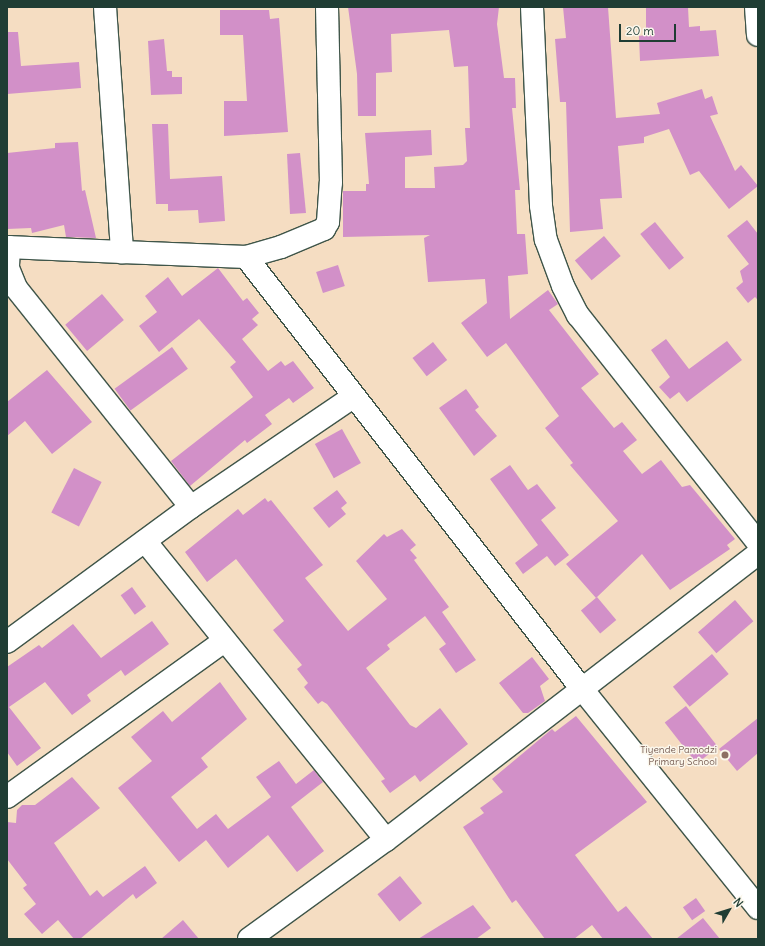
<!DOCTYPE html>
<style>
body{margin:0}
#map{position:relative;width:765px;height:946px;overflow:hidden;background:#f5ddc2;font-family:Delius,sans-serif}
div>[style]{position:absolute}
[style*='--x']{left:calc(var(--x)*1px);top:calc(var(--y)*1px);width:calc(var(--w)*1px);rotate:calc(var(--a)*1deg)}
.building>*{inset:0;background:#d290c8;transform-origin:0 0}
.roads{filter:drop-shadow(1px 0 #3f5549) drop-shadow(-1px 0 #3f5549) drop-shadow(0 1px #3f5549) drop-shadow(0 -1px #3f5549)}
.minor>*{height:22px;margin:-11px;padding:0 11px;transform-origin:11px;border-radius:11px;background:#fff}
.dots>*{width:11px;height:11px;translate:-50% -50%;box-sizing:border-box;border:2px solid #fbf7ec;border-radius:50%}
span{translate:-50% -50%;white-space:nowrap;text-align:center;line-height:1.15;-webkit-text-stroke:3px #fbf7ec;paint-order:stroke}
.education-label{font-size:10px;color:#785e54}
.right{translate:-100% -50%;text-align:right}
.frame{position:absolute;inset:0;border:8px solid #1f3d34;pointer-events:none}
.north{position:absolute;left:709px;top:890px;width:40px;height:40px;-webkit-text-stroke:3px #fbf7ec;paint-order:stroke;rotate:51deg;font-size:11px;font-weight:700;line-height:16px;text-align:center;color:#1f3d34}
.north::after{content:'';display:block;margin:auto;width:14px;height:18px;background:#1f3d34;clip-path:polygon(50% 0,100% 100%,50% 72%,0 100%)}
.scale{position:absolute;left:619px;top:24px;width:57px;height:18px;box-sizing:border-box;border:2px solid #1f3d34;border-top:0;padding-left:5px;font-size:12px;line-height:14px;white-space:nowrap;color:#1f3d34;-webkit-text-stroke:3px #fbf7ec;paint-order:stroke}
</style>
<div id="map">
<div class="building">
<div style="clip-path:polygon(348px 7px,499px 7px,497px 24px,504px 78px,515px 78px,516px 108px,512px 108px,520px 190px,515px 190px,517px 234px,525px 234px,528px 274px,508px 276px,510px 319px,548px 290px,558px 304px,549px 310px,599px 374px,581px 388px,614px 428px,622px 422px,637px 440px,623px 451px,642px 474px,661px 460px,682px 487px,690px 485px,735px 539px,727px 545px,730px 549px,670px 590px,642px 554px,596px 598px,566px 564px,618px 521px,570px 465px,573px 463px,545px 428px,559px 416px,506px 343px,487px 357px,461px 323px,487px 303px,485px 279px,428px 282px,424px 238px,430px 235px,343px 237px,343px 191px,366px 191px,366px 184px,369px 184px,365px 133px,431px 130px,432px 155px,405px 157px,405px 188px,435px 188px,434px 167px,463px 165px,467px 161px,465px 128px,470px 128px,468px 66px,454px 67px,449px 30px,391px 34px,392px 72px,376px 73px,376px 116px,358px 116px,357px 74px)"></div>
<div style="clip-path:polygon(563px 7px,608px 7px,616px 118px,660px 114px,657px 103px,702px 89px,705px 99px,712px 96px,718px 114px,710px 116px,735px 171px,741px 165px,758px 186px,729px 209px,699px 171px,690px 175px,669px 129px,644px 137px,644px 143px,618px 146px,622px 198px,600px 199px,603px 229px,570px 232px,566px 102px,560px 102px,555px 39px,566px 38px)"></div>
<div style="clip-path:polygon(646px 7px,688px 7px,689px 27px,700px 26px,700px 31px,716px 30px,719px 56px,640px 61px,639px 36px,646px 35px)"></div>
<div style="clip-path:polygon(220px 10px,269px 10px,270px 19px,279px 18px,288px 132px,224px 136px,224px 101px,247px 101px,243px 35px,220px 35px)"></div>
<div style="clip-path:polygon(7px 32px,18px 32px,21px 66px,79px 62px,81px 88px,7px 94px)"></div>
<div style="clip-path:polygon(164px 39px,167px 71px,172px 71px,172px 77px,182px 77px,182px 94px,151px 95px,148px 41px)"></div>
<div style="clip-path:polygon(152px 124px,168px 124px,170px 179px,222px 176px,225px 221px,199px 223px,198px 210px,168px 211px,168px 204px,156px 204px)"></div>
<div style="clip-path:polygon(78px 142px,82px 191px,85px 190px,96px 238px,66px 237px,64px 225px,32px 233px,31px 228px,7px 229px,7px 153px,55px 148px,55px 143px)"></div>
<div style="clip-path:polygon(300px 153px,306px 213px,290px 214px,287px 154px)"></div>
<div style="clip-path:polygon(747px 220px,758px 234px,758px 300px,755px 297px,748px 303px,736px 288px,743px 282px,740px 271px,749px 264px,727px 236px)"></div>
<div style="left:655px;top:222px;width:46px;height:19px;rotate:51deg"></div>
<div style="left:604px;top:236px;width:26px;height:38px;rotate:50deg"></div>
<div style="left:338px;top:265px;width:22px;height:23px;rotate:72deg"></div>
<div style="clip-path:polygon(218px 268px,243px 301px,247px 298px,259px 313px,252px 319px,258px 325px,242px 339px,268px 371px,281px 361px,285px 366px,293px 361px,314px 388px,293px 403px,289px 398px,265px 415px,272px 424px,247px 443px,245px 440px,190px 486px,171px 461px,253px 397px,230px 367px,236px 362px,199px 319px,159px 352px,139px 326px,157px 312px,145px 296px,168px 277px,182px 296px)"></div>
<div style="left:102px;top:294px;width:34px;height:48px;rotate:50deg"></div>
<div style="clip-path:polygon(666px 339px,689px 369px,727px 341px,742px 360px,687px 402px,679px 392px,670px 399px,659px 387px,670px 377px,651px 350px)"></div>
<div style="left:433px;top:342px;width:23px;height:26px;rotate:52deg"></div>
<div style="left:172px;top:347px;width:27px;height:71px;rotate:54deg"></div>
<div style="clip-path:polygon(47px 370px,92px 422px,52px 454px,25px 421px,7px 436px,7px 402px)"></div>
<div style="clip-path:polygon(466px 389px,479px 407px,475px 410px,497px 436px,474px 456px,439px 408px)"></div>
<div style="left:342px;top:429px;width:39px;height:31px;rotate:61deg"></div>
<div style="clip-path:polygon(510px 465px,528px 490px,537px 484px,556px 508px,541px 520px,569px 555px,555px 566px,547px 556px,523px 574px,515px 563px,538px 545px,490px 479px)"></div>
<div style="left:74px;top:468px;width:31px;height:50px;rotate:27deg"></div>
<div style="clip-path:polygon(337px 490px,347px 503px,341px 508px,346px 514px,329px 528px,313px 508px)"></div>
<div style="clip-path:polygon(265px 498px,268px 502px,271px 500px,323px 565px,305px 578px,348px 631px,387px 599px,356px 561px,384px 534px,387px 537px,402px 529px,416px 545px,410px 550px,417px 558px,414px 560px,449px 607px,442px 612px,476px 660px,456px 673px,439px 649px,446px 644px,425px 616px,387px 645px,390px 649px,366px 668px,410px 725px,416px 728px,440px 708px,468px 744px,420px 782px,415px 775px,390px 793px,381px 781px,385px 779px,327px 704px,322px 701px,318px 704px,304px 687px,308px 683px,297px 669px,302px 665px,273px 630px,284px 621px,236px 559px,207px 582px,185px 552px,238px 509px,243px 515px)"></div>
<div style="left:132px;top:587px;width:24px;height:14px;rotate:54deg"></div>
<div style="left:597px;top:597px;width:30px;height:21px;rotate:50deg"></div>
<div style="left:735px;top:600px;width:28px;height:49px;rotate:49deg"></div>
<div style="clip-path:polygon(152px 621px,169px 644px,125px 676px,121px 670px,87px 695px,91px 701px,72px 715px,45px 682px,9px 707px,41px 748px,17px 766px,7px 752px,7px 667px,39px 645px,42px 648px,73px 624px,101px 658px)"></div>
<div style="left:712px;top:654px;width:26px;height:51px;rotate:50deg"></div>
<div style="clip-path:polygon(532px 657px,549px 679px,540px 686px,545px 701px,528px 713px,523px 713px,499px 683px)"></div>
<div style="clip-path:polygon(220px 682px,247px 719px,201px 758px,208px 767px,171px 797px,197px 829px,216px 814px,228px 829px,271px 797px,256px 777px,279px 761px,296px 784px,314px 770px,323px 782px,291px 807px,324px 851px,297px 872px,268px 835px,228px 868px,206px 840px,179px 862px,118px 788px,152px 761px,131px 737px,163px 711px,172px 722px)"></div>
<div style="left:686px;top:706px;width:52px;height:27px;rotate:52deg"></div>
<div style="clip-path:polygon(576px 716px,647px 802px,575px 855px,618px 912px,626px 906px,653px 939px,603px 939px,592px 925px,574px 939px,545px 939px,516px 900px,512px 903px,463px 827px,484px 813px,480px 808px,503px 792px,492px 779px,552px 729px,555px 732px)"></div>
<div style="clip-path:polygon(758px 718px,758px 753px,737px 771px,719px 749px)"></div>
<div style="clip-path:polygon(72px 777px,100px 808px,54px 843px,90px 896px,97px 890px,103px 897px,145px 866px,157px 883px,136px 899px,133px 894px,80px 939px,74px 939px,58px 920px,42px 934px,24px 914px,36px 904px,23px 888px,27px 885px,7px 859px,7px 822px,16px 823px,17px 810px,22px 805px,35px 805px)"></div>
<div style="left:400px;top:876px;width:35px;height:29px;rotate:51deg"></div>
<div style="left:696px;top:898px;width:16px;height:16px;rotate:55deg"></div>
<div style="clip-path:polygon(473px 905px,491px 928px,476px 939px,418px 939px)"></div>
<div style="clip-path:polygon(703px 918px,720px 939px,676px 939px)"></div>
<div style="clip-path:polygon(183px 920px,199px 939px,161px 939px)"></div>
</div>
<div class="roads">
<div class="minor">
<div style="--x:105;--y:7;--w:246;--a:86"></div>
<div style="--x:122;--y:252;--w:124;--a:2.3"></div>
<div style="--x:246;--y:257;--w:36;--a:-16"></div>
<div style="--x:281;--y:247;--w:47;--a:-22.7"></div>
<div style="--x:324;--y:229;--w:8;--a:-60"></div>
<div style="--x:328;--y:222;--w:39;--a:-86"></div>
<div style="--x:331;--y:183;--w:176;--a:-91.3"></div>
<div style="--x:532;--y:7;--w:199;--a:87.4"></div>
<div style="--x:541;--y:206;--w:34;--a:82"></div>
<div style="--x:546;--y:240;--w:49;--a:69.7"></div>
<div style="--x:563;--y:286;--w:33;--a:63"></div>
<div style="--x:578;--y:315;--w:290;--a:51.7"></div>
<div style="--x:756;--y:7;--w:28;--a:86"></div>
<div style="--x:7;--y:247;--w:115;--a:2.5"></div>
<div style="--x:9;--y:247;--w:21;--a:93"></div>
<div style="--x:8;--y:268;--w:22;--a:68"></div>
<div style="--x:16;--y:288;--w:280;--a:51.4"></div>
<div style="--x:246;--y:257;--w:547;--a:52.13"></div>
<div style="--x:582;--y:689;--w:281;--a:51.2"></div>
<div style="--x:145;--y:541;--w:384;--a:51.1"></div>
<div style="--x:7;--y:642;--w:228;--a:-36.3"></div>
<div style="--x:191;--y:507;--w:196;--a:-34.2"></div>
<div style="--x:7;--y:797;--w:266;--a:-35.7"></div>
<div style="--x:249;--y:939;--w:169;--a:-35.9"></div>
<div style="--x:386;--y:840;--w:469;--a:-37.6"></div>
</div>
</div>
<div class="dots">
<div style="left:725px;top:755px;background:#8d6e63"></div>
</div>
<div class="education-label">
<span class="right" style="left:717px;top:755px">Tiyende Pamodzi<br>Primary School</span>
</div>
<div class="frame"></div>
<div class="north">N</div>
<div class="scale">20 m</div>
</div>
